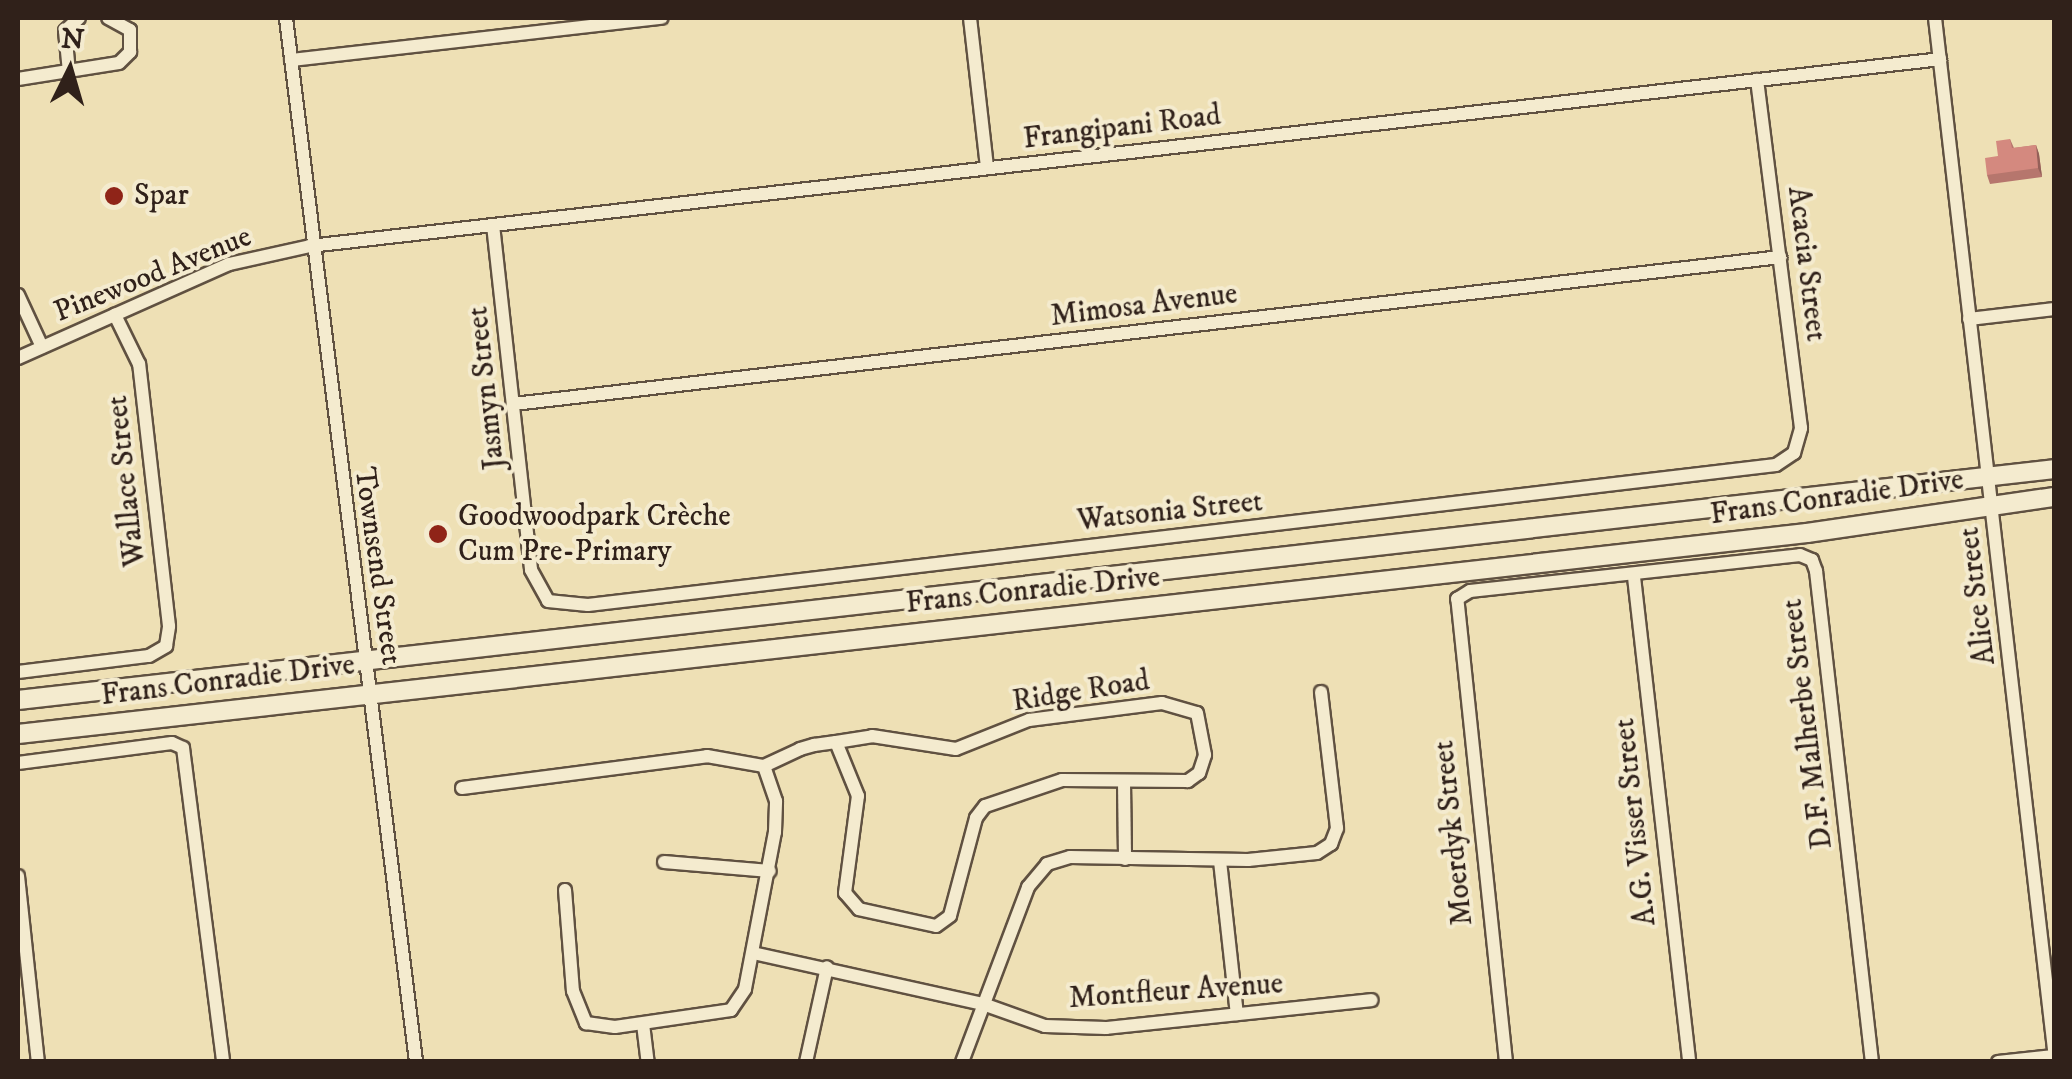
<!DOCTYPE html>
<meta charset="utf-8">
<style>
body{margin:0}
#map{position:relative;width:2072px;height:1079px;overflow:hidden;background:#eee0b5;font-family:"IM FELL DW Pica",serif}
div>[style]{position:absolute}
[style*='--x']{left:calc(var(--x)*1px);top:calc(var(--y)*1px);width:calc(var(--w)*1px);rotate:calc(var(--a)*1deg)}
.roads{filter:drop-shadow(2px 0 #605141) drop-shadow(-2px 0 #605141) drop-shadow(0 2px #605141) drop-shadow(0 -2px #605141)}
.minor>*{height:12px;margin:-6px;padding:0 6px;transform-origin:6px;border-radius:6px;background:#f4ebcf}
.secondary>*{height:18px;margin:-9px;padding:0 9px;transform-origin:9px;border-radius:9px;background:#f4ebcf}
.wall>*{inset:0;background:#b6766d}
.shaded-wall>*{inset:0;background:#946059}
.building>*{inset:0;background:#d4897f}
.dots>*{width:28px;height:28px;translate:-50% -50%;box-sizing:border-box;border:5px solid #f4ebcf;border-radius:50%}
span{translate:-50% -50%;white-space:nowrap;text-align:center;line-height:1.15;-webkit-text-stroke:8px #f4ebcf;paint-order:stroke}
.street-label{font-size:30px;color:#30211a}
.poi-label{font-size:30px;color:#30211a}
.left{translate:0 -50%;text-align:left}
.frame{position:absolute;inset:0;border:20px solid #30211a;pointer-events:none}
.north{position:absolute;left:20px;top:20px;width:100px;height:100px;-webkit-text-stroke:8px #f4ebcf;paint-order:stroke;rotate:5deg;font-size:28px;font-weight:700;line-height:40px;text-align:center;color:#30211a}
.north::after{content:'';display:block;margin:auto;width:35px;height:45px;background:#30211a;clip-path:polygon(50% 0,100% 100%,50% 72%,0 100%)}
</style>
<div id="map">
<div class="roads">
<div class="minor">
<div style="--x:286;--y:18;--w:1052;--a:82.9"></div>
<div style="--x:970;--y:18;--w:151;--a:83.5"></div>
<div style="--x:1935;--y:18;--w:1039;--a:83.42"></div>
<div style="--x:291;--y:60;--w:373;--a:-6.5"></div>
<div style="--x:69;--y:72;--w:41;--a:-95.6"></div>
<div style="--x:65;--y:31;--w:19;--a:-43"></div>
<div style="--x:18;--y:79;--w:102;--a:-9"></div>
<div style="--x:119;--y:63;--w:16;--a:-45"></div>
<div style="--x:130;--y:52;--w:22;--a:-90"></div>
<div style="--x:130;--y:30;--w:25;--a:-151"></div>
<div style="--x:493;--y:225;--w:347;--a:83.7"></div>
<div style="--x:531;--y:570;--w:35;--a:61"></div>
<div style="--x:548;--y:601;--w:40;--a:5.7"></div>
<div style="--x:588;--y:605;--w:1196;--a:-6.72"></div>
<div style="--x:1776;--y:465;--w:22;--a:-34"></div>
<div style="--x:1794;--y:453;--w:26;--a:-74"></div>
<div style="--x:1801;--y:428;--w:351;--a:-97.2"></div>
<div style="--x:18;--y:295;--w:57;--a:65.2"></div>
<div style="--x:1969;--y:319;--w:86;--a:-6.7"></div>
<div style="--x:18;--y:358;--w:231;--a:-24"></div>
<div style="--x:229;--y:264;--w:83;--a:-12.5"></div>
<div style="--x:310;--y:246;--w:1641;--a:-6.54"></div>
<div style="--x:514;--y:404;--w:1275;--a:-6.62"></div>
<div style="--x:1634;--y:577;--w:488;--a:83.5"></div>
<div style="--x:18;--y:672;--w:132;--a:-7"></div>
<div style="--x:149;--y:656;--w:20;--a:-30"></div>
<div style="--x:166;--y:646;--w:20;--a:-81"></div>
<div style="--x:169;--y:626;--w:264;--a:-96.5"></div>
<div style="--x:139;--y:364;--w:55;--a:-116.1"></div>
<div style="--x:18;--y:763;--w:155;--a:-7.4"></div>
<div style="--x:172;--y:743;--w:12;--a:24"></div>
<div style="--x:183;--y:748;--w:317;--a:82.7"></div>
<div style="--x:1124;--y:783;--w:76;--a:89.2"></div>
<div style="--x:462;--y:788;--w:247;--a:-7.4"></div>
<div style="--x:707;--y:756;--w:58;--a:10"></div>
<div style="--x:764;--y:766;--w:40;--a:-25"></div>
<div style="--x:800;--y:749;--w:15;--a:-16"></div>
<div style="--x:814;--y:745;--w:22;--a:-8"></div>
<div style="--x:836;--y:742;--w:36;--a:-9"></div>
<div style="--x:872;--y:736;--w:85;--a:8.8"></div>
<div style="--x:956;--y:749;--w:79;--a:-21.7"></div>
<div style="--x:1029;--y:720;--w:134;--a:-7.3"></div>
<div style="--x:1162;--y:703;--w:36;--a:16"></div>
<div style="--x:1197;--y:713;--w:43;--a:79.2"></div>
<div style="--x:1205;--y:755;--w:19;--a:108"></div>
<div style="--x:1199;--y:773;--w:14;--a:144"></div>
<div style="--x:1188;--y:781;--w:126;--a:-179.5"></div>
<div style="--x:1062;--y:780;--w:81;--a:161.3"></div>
<div style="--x:985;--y:806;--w:15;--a:127"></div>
<div style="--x:976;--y:818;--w:101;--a:104.9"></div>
<div style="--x:950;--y:916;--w:17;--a:144"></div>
<div style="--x:936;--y:926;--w:79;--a:-167.6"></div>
<div style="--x:859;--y:909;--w:21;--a:-131"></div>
<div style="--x:845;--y:893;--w:98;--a:-82.4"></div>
<div style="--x:858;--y:796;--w:58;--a:-112.2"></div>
<div style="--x:1220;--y:861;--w:154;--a:83.7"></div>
<div style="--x:664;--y:862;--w:106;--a:4.9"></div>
<div style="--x:18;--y:876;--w:187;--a:83.9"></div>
<div style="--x:565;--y:890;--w:101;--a:85.5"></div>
<div style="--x:573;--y:991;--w:35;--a:68"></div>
<div style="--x:586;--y:1023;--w:29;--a:8"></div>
<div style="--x:615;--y:1027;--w:117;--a:-8.3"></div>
<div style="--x:731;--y:1010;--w:25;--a:-56"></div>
<div style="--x:745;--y:989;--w:160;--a:-79.2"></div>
<div style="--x:775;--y:832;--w:31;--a:-88"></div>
<div style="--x:776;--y:801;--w:37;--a:-109"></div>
<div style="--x:753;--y:953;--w:236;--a:12.5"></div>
<div style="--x:983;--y:1004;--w:66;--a:19.5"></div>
<div style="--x:1045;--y:1026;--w:61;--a:1.9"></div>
<div style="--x:1106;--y:1028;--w:267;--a:-6"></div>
<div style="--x:643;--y:1024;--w:38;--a:83"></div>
<div style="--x:806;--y:1062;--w:97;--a:-77.5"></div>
<div style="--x:962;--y:1062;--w:187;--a:-69.3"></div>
<div style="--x:1028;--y:887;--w:30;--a:-50"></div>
<div style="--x:1047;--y:864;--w:24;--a:-17"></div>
<div style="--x:1070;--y:857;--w:178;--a:1"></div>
<div style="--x:1248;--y:860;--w:69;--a:-5.8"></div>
<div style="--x:1317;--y:853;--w:17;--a:-33"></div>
<div style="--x:1331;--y:844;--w:17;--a:-69"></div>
<div style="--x:1337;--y:828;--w:137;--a:-96.7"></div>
<div style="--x:1506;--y:1062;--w:466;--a:-96"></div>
<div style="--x:1457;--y:599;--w:15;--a:-32"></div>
<div style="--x:1470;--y:591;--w:332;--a:-6.2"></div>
<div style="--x:1800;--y:555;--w:13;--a:23"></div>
<div style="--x:1812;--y:560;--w:12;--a:70"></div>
<div style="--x:1816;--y:571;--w:494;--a:83.5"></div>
<div style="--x:1998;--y:1062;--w:56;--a:-6.1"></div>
</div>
<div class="secondary">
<div style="--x:18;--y:700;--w:2049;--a:-6.47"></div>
<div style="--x:18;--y:734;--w:1800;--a:-6.41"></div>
<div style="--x:1807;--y:533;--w:250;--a:-8.3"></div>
</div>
</div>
<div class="wall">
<div style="clip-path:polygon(2010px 139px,2014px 148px,2036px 145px,2039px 154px,2042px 177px,1990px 184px,1987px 175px,1998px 156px)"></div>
</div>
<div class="shaded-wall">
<div style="clip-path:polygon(2036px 145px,2039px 154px,2042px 177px,2038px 168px)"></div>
</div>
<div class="building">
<div style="clip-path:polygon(2010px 139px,2012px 148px,2036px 145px,2038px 168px,1987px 175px,1985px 158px,1998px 156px,1996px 141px)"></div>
</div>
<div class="dots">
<div style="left:114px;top:196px;background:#8f2418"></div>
<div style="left:438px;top:534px;background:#8f2418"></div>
</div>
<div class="street-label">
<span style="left:1122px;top:128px;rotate:-7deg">Frangipani Road</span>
<span style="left:1806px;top:264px;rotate:83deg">Acacia Street</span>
<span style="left:153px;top:275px;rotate:-22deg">Pinewood Avenue</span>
<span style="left:1144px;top:306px;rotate:-7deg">Mimosa Avenue</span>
<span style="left:487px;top:388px;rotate:-96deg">Jasmyn Street</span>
<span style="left:127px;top:481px;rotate:-96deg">Wallace Street</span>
<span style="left:1837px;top:498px;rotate:-8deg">Frans Conradie Drive</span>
<span style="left:1170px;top:512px;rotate:-6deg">Watsonia Street</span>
<span style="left:377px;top:566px;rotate:82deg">Townsend Street</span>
<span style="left:1033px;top:591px;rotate:-6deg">Frans Conradie Drive</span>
<span style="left:1978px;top:596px;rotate:-97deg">Alice Street</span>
<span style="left:228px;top:681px;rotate:-7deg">Frans Conradie Drive</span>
<span style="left:1081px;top:692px;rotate:-9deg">Ridge Road</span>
<span style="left:1808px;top:724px;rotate:-97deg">D.F. Malherbe Street</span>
<span style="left:1636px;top:822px;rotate:-96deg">A.G. Visser Street</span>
<span style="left:1454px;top:833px;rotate:-96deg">Moerdyk Street</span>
<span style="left:1176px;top:992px;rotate:-4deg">Montfleur Avenue</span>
</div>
<div class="poi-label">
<span class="left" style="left:134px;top:196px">Spar</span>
<span class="left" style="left:458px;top:534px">Goodwoodpark Crèche<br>Cum Pre-Primary</span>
</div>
<div class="frame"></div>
<div class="north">N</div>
</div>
